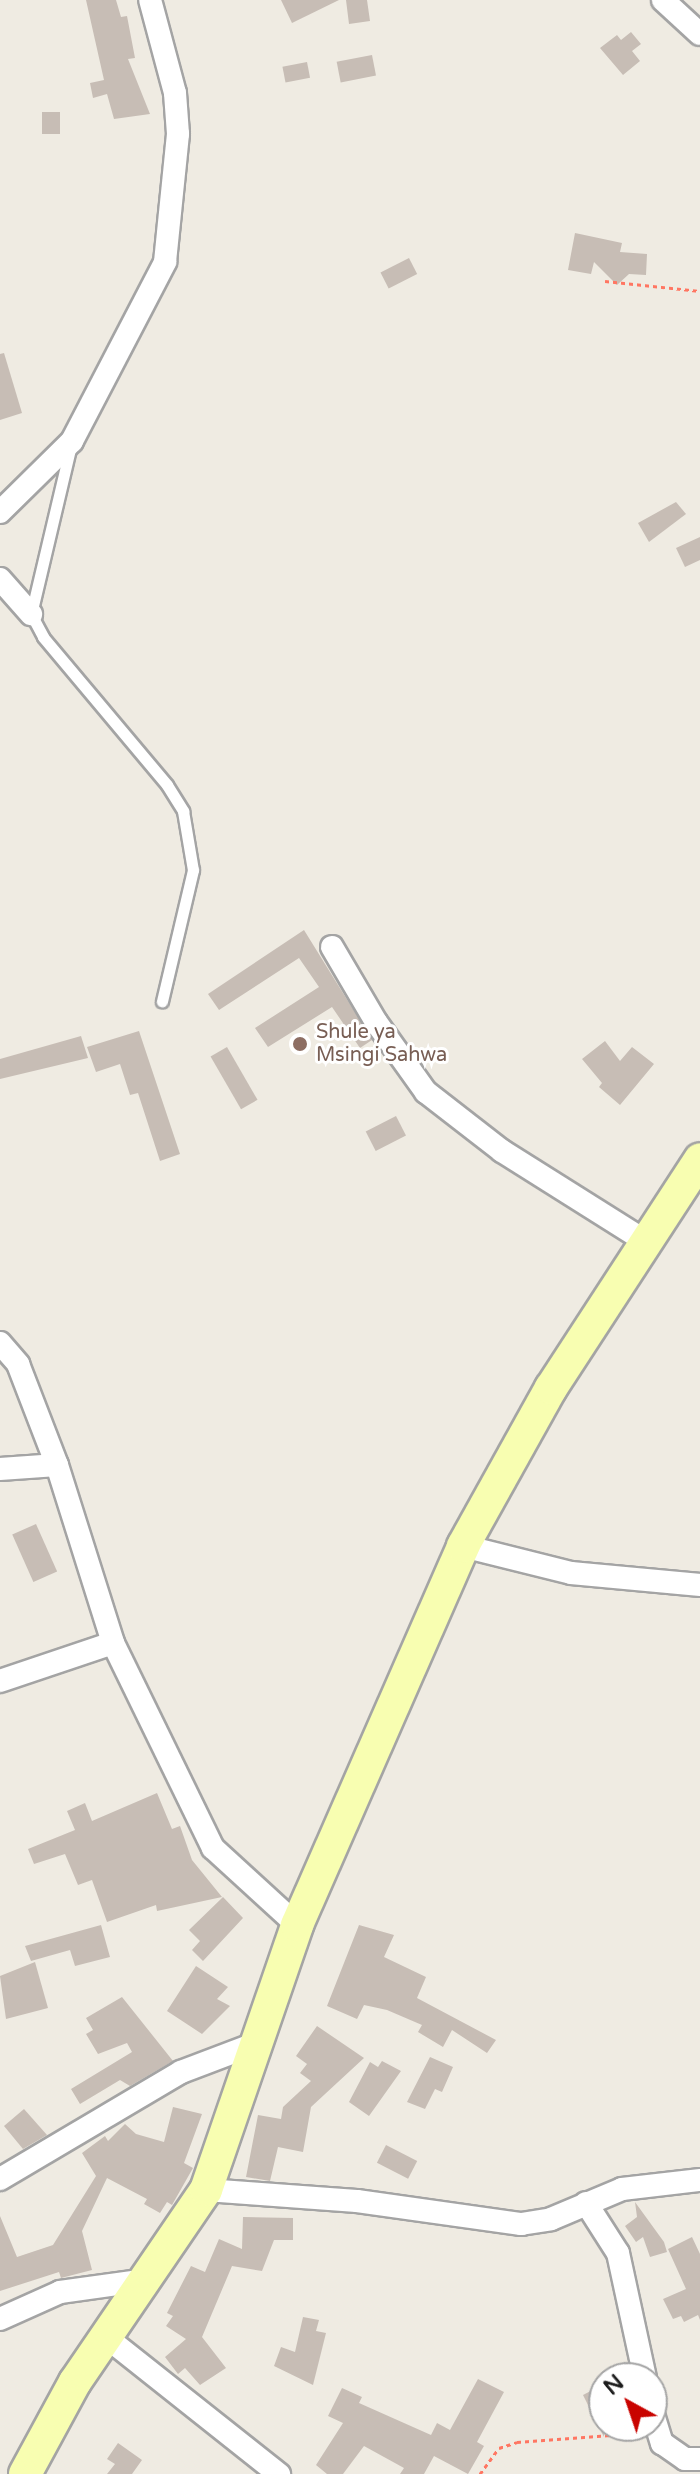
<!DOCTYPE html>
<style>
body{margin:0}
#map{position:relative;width:700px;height:2474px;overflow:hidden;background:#efebe2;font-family:"Varela Round",sans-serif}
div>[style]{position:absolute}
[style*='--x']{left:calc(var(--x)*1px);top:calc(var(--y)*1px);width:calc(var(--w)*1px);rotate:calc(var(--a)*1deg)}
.building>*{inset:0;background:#c7bdb5;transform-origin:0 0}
.path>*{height:3px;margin-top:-1.5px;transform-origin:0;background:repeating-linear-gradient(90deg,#ff7662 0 4px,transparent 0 8px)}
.roads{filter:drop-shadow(2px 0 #a4a4a4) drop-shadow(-2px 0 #a4a4a4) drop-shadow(0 2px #a4a4a4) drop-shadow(0 -2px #a4a4a4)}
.lane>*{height:11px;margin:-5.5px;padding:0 5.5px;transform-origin:5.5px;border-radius:5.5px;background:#fff}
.street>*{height:22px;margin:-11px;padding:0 11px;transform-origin:11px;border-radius:11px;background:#fff}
.secondary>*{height:32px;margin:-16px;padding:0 16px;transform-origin:16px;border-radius:16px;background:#f8feb1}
.dots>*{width:22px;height:22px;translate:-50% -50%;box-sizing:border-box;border:4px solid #fff;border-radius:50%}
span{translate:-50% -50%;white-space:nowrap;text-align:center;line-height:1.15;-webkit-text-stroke:6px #fff;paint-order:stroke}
.education-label{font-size:20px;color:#785e54}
.left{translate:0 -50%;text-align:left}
.north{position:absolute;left:588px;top:2362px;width:80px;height:80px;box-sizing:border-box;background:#fff;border:2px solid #a5a5a5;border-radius:50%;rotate:320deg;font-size:22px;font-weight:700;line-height:32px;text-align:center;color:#1d1d1d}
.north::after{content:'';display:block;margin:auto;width:28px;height:36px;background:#c90400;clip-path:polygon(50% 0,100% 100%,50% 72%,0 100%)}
</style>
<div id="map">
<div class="building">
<div style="clip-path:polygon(86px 0,116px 0,121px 17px,127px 16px,135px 58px,128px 59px,150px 114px,114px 119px,107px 94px,93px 98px,90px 83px,104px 80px)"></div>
<div style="clip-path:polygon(281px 0,339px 0,292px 23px)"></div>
<div style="clip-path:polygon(346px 0,367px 0,370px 21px,349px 24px)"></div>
<div style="clip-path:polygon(631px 32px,641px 44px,632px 51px,640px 61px,623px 75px,600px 48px,617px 35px,621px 40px)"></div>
<div style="left:372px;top:55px;width:21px;height:36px;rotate:79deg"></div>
<div style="left:307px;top:62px;width:16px;height:25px;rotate:79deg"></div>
<div style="left:42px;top:112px;width:18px;height:22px"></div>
<div style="clip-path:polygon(575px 233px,622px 243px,620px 252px,647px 254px,646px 275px,629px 274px,617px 285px,594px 262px,591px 274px,568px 270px)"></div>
<div style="left:409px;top:258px;width:18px;height:32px;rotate:63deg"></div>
<div style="clip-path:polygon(4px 353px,22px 413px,0 420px,0 354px)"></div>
<div style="clip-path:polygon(676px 502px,686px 514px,649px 542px,638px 523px)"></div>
<div style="clip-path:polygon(700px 537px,700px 560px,685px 567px,676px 548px)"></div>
<div style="clip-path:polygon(304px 930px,372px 1040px,360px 1048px,332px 1007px,268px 1047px,255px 1028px,319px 987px,299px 958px,219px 1010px,208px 994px)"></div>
<div style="clip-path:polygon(139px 1031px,180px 1154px,160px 1161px,138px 1093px,130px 1095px,120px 1064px,96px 1072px,87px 1047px)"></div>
<div style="clip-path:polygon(81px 1036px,88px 1058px,0 1079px,0 1059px)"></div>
<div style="clip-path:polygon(605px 1041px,620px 1061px,632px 1047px,654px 1064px,620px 1105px,599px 1087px,602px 1083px,582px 1059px)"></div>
<div style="left:227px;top:1047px;width:61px;height:19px;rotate:60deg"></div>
<div style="left:396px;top:1116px;width:22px;height:34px;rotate:63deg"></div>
<div style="left:36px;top:1524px;width:52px;height:26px;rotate:66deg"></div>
<div style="clip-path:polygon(157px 1793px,172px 1829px,180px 1826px,192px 1860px,222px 1897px,157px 1911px,156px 1905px,107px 1922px,92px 1880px,78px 1885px,65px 1854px,34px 1864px,28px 1849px,75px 1830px,67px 1811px,85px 1803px,92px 1821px)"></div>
<div style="clip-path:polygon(223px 1897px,243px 1918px,203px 1961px,192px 1950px,200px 1941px,189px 1930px)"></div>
<div style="clip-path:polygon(101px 1925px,110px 1957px,75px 1966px,70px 1950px,31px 1961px,25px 1946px)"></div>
<div style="clip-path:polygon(359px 1925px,394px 1935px,384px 1957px,426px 1977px,417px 1998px,496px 2040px,487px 2053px,452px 2030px,443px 2047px,418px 2032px,422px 2025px,387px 2010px,364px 2005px,357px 2019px,327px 2006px)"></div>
<div style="clip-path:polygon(35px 1962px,48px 2008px,6px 2019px,0 1976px)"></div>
<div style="clip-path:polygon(196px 1966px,228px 1987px,217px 1999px,230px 2006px,202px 2034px,167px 2011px)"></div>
<div style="clip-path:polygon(122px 1997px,173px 2061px,130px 2086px,120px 2080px,80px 2104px,71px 2089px,132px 2052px,127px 2043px,98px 2054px,86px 2034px,93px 2030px,86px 2018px)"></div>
<div style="clip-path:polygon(317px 2026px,364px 2058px,311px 2107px,303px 2152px,278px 2147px,270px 2181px,246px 2177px,258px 2115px,281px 2119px,283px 2107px,311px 2081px,300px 2073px,307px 2064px,296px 2056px)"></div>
<div style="clip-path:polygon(430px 2057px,453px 2067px,442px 2092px,435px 2089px,425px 2109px,407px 2102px)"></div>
<div style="clip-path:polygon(382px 2061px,401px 2071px,369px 2116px,349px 2102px,370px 2062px,378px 2067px)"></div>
<div style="clip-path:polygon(173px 2107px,202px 2114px,184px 2163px,193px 2168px,172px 2205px,167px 2202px,160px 2213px,144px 2204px,147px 2199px,107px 2178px,82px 2231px,92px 2270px,61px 2278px,59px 2272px,0 2291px,0 2216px,17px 2257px,53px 2245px,96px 2176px,82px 2153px,105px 2136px,108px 2141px,125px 2124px,136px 2134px,164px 2142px)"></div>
<div style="clip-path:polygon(24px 2109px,47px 2135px,23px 2149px,4px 2126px)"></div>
<div style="left:386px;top:2145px;width:35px;height:20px;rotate:27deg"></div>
<div style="clip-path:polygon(635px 2202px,664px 2242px,667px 2252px,650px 2257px,643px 2237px,636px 2242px,625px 2226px,637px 2217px)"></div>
<div style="clip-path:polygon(243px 2217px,293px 2218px,293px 2240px,274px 2240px,262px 2271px,232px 2266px,202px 2337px,226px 2368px,200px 2385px,185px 2368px,178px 2374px,165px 2357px,186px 2339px,166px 2326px,173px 2316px,167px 2313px,191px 2266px,205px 2272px,219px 2239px,242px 2249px)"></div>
<div style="clip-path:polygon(692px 2237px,700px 2254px,700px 2320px,698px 2315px,684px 2322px,681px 2316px,673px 2319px,663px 2299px,686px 2289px,668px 2249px)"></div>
<div style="clip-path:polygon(303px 2317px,319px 2320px,316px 2331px,326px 2333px,313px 2385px,274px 2366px,281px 2347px,295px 2352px)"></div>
<div style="clip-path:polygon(478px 2379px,504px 2392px,477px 2442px,484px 2446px,468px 2474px,434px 2456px,424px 2474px,400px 2474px,404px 2468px,364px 2446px,343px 2474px,327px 2474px,316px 2465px,343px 2423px,328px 2416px,342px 2388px,362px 2397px,359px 2403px,431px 2435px,437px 2423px,450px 2430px)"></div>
<div style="clip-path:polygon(604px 2384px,604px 2437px,583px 2395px)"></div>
<div style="clip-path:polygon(118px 2443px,142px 2460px,132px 2474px,107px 2474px,115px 2464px,107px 2459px)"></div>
</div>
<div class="path">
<div style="--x:605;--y:281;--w:96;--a:6"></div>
<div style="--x:480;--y:2474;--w:32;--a:-54"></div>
<div style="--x:499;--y:2448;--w:19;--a:-18"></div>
<div style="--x:517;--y:2442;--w:121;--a:-4.3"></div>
</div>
<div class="roads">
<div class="lane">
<div style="--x:70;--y:449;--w:170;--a:103.3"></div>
<div style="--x:31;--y:614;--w:26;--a:62"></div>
<div style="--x:43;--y:637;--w:193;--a:50"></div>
<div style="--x:167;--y:785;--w:31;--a:58"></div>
<div style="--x:183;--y:811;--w:60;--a:80.4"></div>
<div style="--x:193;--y:870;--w:135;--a:103.3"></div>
</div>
<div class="street">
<div style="--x:663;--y:0;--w:50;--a:42.6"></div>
<div style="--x:0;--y:512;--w:101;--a:-44.6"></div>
<div style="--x:72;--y:441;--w:202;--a:-62.5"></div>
<div style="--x:165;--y:262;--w:129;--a:-84.2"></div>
<div style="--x:178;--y:134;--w:41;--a:-94.2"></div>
<div style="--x:175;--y:93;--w:96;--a:-105"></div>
<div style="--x:0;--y:579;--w:47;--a:48.5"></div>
<div style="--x:332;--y:947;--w:87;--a:59.6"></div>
<div style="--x:376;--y:1022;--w:86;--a:54.5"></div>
<div style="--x:426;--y:1092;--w:96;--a:37.8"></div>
<div style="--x:502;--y:1151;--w:169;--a:32.2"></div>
<div style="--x:0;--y:1343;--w:28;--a:49"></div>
<div style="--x:18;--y:1364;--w:108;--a:68.9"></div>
<div style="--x:57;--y:1465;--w:187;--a:72.5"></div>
<div style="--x:113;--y:1643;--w:228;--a:64"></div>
<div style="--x:213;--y:1848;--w:114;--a:42.5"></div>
<div style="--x:0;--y:1469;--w:57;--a:-4"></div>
<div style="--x:463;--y:1546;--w:111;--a:14"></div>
<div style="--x:571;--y:1573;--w:130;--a:5.3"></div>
<div style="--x:0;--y:1681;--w:119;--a:-18.6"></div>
<div style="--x:0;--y:2179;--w:210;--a:-30.6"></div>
<div style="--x:181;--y:2072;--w:76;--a:-20.8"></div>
<div style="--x:206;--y:2190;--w:151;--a:4.2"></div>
<div style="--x:357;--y:2201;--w:166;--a:8"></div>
<div style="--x:521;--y:2224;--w:30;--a:-9"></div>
<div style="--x:551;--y:2219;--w:77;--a:-22.9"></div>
<div style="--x:622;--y:2189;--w:79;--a:-6.6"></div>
<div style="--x:586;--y:2203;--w:59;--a:57.4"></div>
<div style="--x:618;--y:2253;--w:128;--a:77.8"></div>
<div style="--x:0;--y:2319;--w:66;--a:-24.2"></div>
<div style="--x:60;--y:2292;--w:88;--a:-7.9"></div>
<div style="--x:106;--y:2337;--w:221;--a:38.4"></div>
<div style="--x:652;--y:2411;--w:34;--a:73"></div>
<div style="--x:662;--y:2443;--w:28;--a:35"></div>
<div style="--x:685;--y:2459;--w:15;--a:0"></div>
</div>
<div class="secondary">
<div style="--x:25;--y:2474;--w:105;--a:-61.5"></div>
<div style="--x:75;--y:2382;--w:232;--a:-55.7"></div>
<div style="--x:206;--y:2190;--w:280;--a:-71"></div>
<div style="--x:297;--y:1925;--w:414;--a:-66.3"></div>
<div style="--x:463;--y:1546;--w:181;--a:-60.9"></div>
<div style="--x:551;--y:1388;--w:273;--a:-56.9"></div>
</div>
</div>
<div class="dots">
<div style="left:300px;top:1044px;background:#8d6e63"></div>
</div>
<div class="education-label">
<span class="left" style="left:316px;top:1044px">Shule ya<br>Msingi Sahwa</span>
</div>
<div class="north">N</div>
</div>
